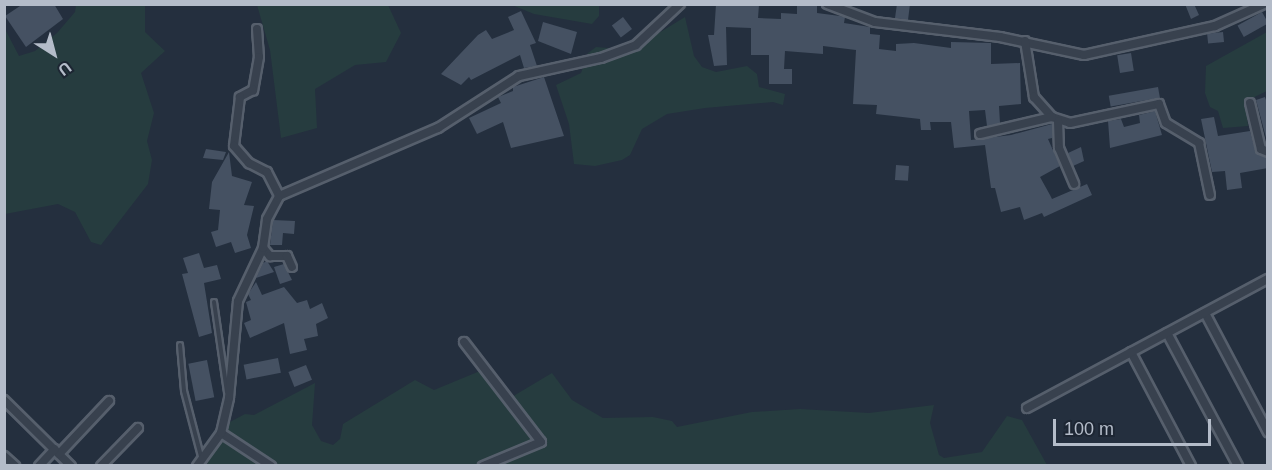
<!DOCTYPE html>
<style>
body{margin:0}
#map{position:relative;width:1272px;height:470px;overflow:hidden;background:#242f3e;font-family:Arial,sans-serif}
div>[style]{position:absolute}
[style*='--x']{left:calc(var(--x)*1px);top:calc(var(--y)*1px);width:calc(var(--w)*1px);rotate:calc(var(--a)*1deg)}
.green>*{inset:0;background:#263c3f}
.building>*{inset:0;background:#455162;transform-origin:0 0}
.roads{filter:drop-shadow(2px 0 #565f6c) drop-shadow(-2px 0 #565f6c) drop-shadow(0 2px #565f6c) drop-shadow(0 -2px #565f6c)}
.lane>*{height:4px;margin:-2px;padding:0 2px;transform-origin:2px;border-radius:2px;background:#38414e}
.street>*{height:8px;margin:-4px;padding:0 4px;transform-origin:4px;border-radius:4px;background:#38414e}
span{translate:-50% -50%;white-space:nowrap;text-align:center;line-height:1.15;-webkit-text-stroke:4.5px #1d2633;paint-order:stroke}
.frame{position:absolute;inset:0;border:6px solid #b4bcc9;pointer-events:none}
.north{position:absolute;left:24px;top:24px;width:60px;height:60px;-webkit-text-stroke:4px #1d2633;paint-order:stroke;rotate:144deg;font-size:16px;font-weight:700;line-height:24px;text-align:center;color:#b4bcc9}
.north::after{content:'';display:block;margin:auto;width:21px;height:27px;background:#b4bcc9;clip-path:polygon(50% 0,100% 100%,50% 72%,0 100%)}
.scale{position:absolute;left:1053px;top:419px;width:158px;height:27px;box-sizing:border-box;border:3px solid #b4bcc9;border-top:0;padding-left:8px;font-size:18px;line-height:21px;white-space:nowrap;color:#b4bcc9;-webkit-text-stroke:4px #1d2633;paint-order:stroke}
</style>
<div id="map">
<div class="green">
<div style="clip-path:polygon(76px 5px,145px 5px,145px 32px,165px 51px,141px 73px,154px 113px,147px 141px,152px 160px,148px 184px,101px 245px,91px 242px,75px 212px,58px 204px,5px 214px,5px 29px,19px 56px,35px 51px,57px 33px,75px 12px)"></div>
<div style="clip-path:polygon(257px 5px,388px 5px,401px 33px,386px 62px,355px 65px,315px 89px,317px 128px,281px 138px,270px 50px)"></div>
<div style="clip-path:polygon(512px 5px,599px 5px,599px 16px,592px 24px,534px 14px)"></div>
<div style="clip-path:polygon(685px 17px,694px 56px,702px 67px,716px 72px,747px 66px,757px 74px,759px 87px,785px 94px,783px 105px,773px 102px,705px 108px,667px 114px,642px 129px,630px 155px,622px 160px,595px 166px,574px 164px,569px 124px,556px 85px,581px 73px,588px 53px,596px 47px,631px 50px)"></div>
<div style="clip-path:polygon(1267px 32px,1267px 91px,1246px 101px,1248px 126px,1223px 128px,1218px 111px,1210px 107px,1205px 93px,1206px 66px)"></div>
<div style="clip-path:polygon(480px 371px,505px 401px,552px 373px,572px 400px,603px 418px,653px 417px,672px 421px,677px 427px,752px 412px,800px 409px,869px 413px,934px 405px,930px 423px,939px 455px,944px 458px,982px 452px,1007px 416px,1022px 420px,1047px 465px,206px 466px,230px 422px,245px 414px,254px 415px,315px 383px,312px 425px,321px 441px,333px 445px,340px 439px,343px 424px,415px 380px,434px 390px)"></div>
</div>
<div class="building">
<div style="clip-path:polygon(23px 4px,54px 4px,63px 19px,26px 47px,5px 16px)"></div>
<div style="clip-path:polygon(716px 4px,759px 5px,758px 18px,781px 19px,781px 13px,797px 14px,797px 5px,817px 5px,817px 13px,840px 16px,845px 17px,844px 23px,870px 27px,870px 34px,880px 35px,879px 49px,896px 51px,896px 44px,914px 43px,951px 48px,951px 42px,991px 43px,991px 64px,1020px 63px,1021px 104px,999px 106px,1000px 123px,987px 126px,985px 110px,969px 111px,971px 140px,1011px 135px,1052px 124px,1052px 138px,1048px 139px,1060px 166px,1040px 177px,1050px 195px,1052px 199px,1087px 184px,1092px 195px,1044px 217px,1042px 213px,1024px 220px,1020px 207px,1001px 212px,995px 188px,991px 188px,985px 145px,954px 148px,951px 122px,930px 122px,931px 130px,921px 130px,920px 119px,876px 114px,877px 105px,853px 104px,856px 50px,823px 46px,823px 54px,785px 51px,784px 69px,792px 69px,792px 84px,769px 84px,769px 55px,751px 55px,751px 28px,726px 27px,727px 65px,714px 66px,708px 35px,714px 35px)"></div>
<div style="clip-path:polygon(897px 4px,910px 4px,908px 20px,895px 18px)"></div>
<div style="clip-path:polygon(1185px 4px,1194px 4px,1199px 15px,1191px 19px)"></div>
<div style="clip-path:polygon(521px 11px,536px 43px,530px 45px,537px 66px,524px 68px,520px 55px,471px 80px,469px 77px,461px 85px,441px 74px,478px 35px,486px 30px,492px 39px,514px 30px,508px 17px)"></div>
<div style="left:1262px;top:12px;width:13px;height:28px;rotate:61deg"></div>
<div style="left:623px;top:17px;width:15px;height:14px;rotate:53deg"></div>
<div style="clip-path:polygon(543px 22px,577px 32px,571px 54px,538px 41px)"></div>
<div style="left:1223px;top:32px;width:10px;height:16px;rotate:84deg"></div>
<div style="left:1131px;top:53px;width:18px;height:14px;rotate:81deg"></div>
<div style="clip-path:polygon(544px 77px,564px 136px,511px 148px,503px 122px,477px 134px,469px 118px,501px 103px,498px 97px,513px 91px,513px 87px)"></div>
<div style="left:1158px;top:87px;width:11px;height:50px;rotate:80deg"></div>
<div style="clip-path:polygon(1265px 97px,1268px 106px,1268px 145px,1256px 100px)"></div>
<div style="clip-path:polygon(1155px 111px,1162px 135px,1110px 148px,1108px 121px,1121px 119px,1124px 127px,1140px 123px,1139px 115px)"></div>
<div style="clip-path:polygon(1214px 117px,1218px 136px,1250px 131px,1256px 153px,1268px 158px,1268px 168px,1240px 173px,1242px 188px,1227px 190px,1225px 171px,1212px 172px,1201px 119px)"></div>
<div style="clip-path:polygon(1081px 147px,1084px 161px,1073px 166px,1068px 153px)"></div>
<div style="clip-path:polygon(206px 149px,226px 152px,223px 160px,203px 158px)"></div>
<div style="clip-path:polygon(229px 152px,232px 176px,252px 182px,244px 205px,254px 206px,247px 235px,251px 248px,235px 253px,231px 242px,216px 247px,211px 232px,218px 230px,220px 210px,209px 209px,212px 182px)"></div>
<div style="left:896px;top:165px;width:13px;height:15px;rotate:4deg"></div>
<div style="clip-path:polygon(273px 220px,295px 221px,294px 234px,283px 233px,282px 245px,270px 245px)"></div>
<div style="clip-path:polygon(199px 253px,204px 268px,217px 265px,221px 279px,204px 283px,212px 333px,199px 337px,182px 274px,188px 273px,183px 258px)"></div>
<div style="clip-path:polygon(267px 261px,274px 272px,256px 278px,263px 263px)"></div>
<div style="clip-path:polygon(284px 264px,292px 280px,280px 284px,274px 267px)"></div>
<div style="clip-path:polygon(256px 282px,262px 295px,284px 287px,297px 303px,307px 300px,310px 309px,322px 303px,328px 318px,316px 324px,318px 336px,304px 339px,307px 350px,290px 354px,284px 323px,250px 338px,244px 323px,251px 320px,246px 302px,251px 300px,248px 294px)"></div>
<div style="left:278px;top:358px;width:15px;height:35px;rotate:79deg"></div>
<div style="left:207px;top:360px;width:38px;height:19px;rotate:79deg"></div>
<div style="left:306px;top:365px;width:16px;height:19px;rotate:68deg"></div>
</div>
<div class="roads">
<div class="lane">
<div style="--x:214;--y:302;--w:91;--a:81.8"></div>
<div style="--x:180;--y:345;--w:46;--a:85"></div>
<div style="--x:184;--y:391;--w:71;--a:75.4"></div>
</div>
<div class="street">
<div style="--x:827;--y:4;--w:51;--a:20.6"></div>
<div style="--x:875;--y:22;--w:126;--a:6.8"></div>
<div style="--x:1000;--y:37;--w:86;--a:12.1"></div>
<div style="--x:1084;--y:55;--w:134;--a:-12.5"></div>
<div style="--x:1215;--y:26;--w:54;--a:-24.2"></div>
<div style="--x:257;--y:29;--w:28;--a:86"></div>
<div style="--x:259;--y:57;--w:34;--a:100"></div>
<div style="--x:253;--y:90;--w:15;--a:152"></div>
<div style="--x:240;--y:97;--w:49;--a:97"></div>
<div style="--x:234;--y:146;--w:23;--a:49"></div>
<div style="--x:249;--y:163;--w:20;--a:27"></div>
<div style="--x:267;--y:172;--w:27;--a:63"></div>
<div style="--x:1025;--y:41;--w:57;--a:80.9"></div>
<div style="--x:1034;--y:97;--w:27;--a:48"></div>
<div style="--x:1052;--y:117;--w:19;--a:18"></div>
<div style="--x:1070;--y:123;--w:91;--a:-12.1"></div>
<div style="--x:1159;--y:104;--w:20;--a:70"></div>
<div style="--x:1166;--y:123;--w:39;--a:31"></div>
<div style="--x:1199;--y:143;--w:53;--a:78.1"></div>
<div style="--x:1250;--y:103;--w:47;--a:76.6"></div>
<div style="--x:1261;--y:149;--w:8;--a:23"></div>
<div style="--x:1058;--y:121;--w:27;--a:88"></div>
<div style="--x:1059;--y:148;--w:39;--a:67"></div>
<div style="--x:980;--y:134;--w:74;--a:-13.3"></div>
<div style="--x:263;--y:248;--w:11;--a:49"></div>
<div style="--x:270;--y:256;--w:17;--a:0"></div>
<div style="--x:287;--y:256;--w:12;--a:66"></div>
<div style="--x:1205;--y:313;--w:135;--a:62.1"></div>
<div style="--x:1167;--y:333;--w:151;--a:61.9"></div>
<div style="--x:464;--y:342;--w:126;--a:52.4"></div>
<div style="--x:541;--y:442;--w:63;--a:157.5"></div>
<div style="--x:1131;--y:352;--w:129;--a:62.2"></div>
<div style="--x:4;--y:400;--w:94;--a:44.6"></div>
<div style="--x:1027;--y:408;--w:273;--a:-28.2"></div>
<div style="--x:221;--y:433;--w:60;--a:33.4"></div>
<div style="--x:59;--y:454;--w:73;--a:-46.7"></div>
<div style="--x:4;--y:456;--w:15;--a:42"></div>
<div style="--x:39;--y:466;--w:23;--a:-47"></div>
<div style="--x:101;--y:466;--w:53;--a:-45.8"></div>
<div style="--x:197;--y:466;--w:41;--a:-54"></div>
<div style="--x:221;--y:433;--w:36;--a:-77"></div>
<div style="--x:229;--y:398;--w:97;--a:-84.7"></div>
<div style="--x:238;--y:301;--w:59;--a:-64.7"></div>
<div style="--x:263;--y:248;--w:29;--a:-82"></div>
<div style="--x:267;--y:219;--w:26;--a:-62"></div>
<div style="--x:279;--y:196;--w:173;--a:-23.2"></div>
<div style="--x:438;--y:128;--w:96;--a:-32.7"></div>
<div style="--x:519;--y:76;--w:84;--a:-12.4"></div>
<div style="--x:601;--y:58;--w:37;--a:-20"></div>
<div style="--x:636;--y:45;--w:60;--a:-43"></div>
</div>
</div>
<div class="frame"></div>
<div class="north">U</div>
<div class="scale">100 m</div>
</div>
